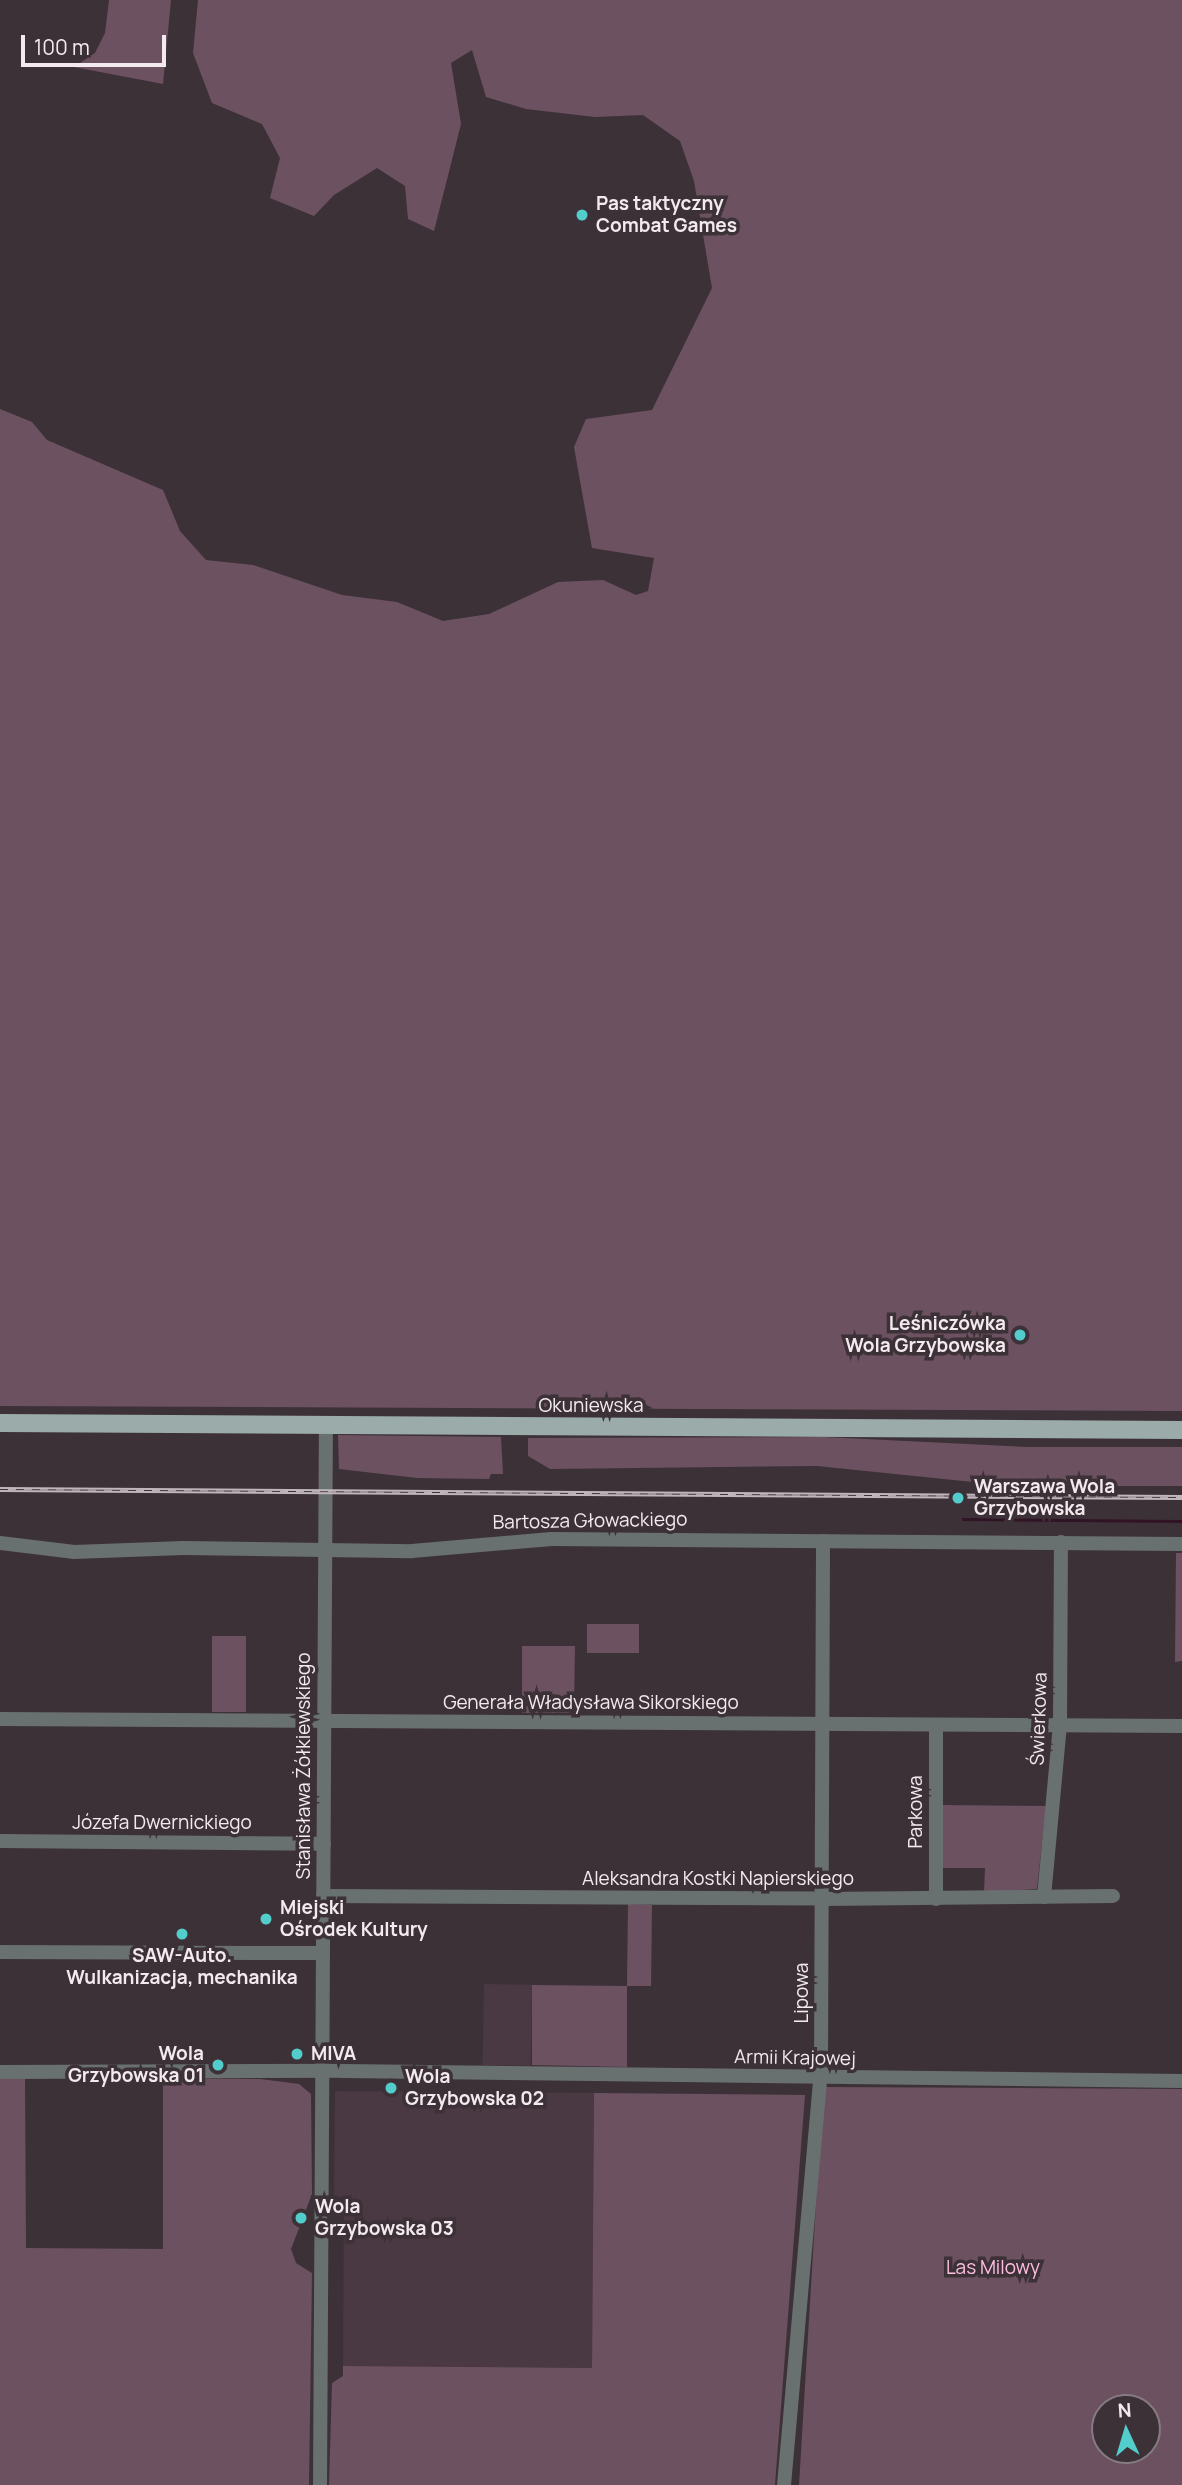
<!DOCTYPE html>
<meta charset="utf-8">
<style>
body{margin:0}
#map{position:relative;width:1182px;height:2485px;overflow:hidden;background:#3d3138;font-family:Manrope,sans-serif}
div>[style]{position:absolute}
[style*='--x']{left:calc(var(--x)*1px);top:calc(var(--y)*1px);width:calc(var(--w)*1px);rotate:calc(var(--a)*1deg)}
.built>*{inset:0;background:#4a3842;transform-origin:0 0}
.green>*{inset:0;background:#6c5160;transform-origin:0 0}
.stream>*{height:2.5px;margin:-1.25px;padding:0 1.25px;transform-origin:1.25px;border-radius:1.25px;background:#311326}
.minor>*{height:14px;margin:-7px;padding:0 7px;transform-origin:7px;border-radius:7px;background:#697070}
.major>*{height:18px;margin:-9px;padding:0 9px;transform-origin:9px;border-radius:9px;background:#9babaa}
.rail>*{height:5px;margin-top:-2.5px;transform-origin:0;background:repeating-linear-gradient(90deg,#3d3138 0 8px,#c0b7bc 0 16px);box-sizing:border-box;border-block:2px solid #c0b7bc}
.dots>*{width:19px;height:19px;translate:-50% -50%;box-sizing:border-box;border:4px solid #3d3138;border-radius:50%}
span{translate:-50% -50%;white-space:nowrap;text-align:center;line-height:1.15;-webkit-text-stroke:7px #3d3138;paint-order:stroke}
.poi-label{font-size:19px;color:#f2eaee;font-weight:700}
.left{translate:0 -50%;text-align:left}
.right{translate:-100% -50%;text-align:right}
.street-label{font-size:19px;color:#f2eaee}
.park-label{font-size:19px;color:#febee2}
.north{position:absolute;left:1091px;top:2394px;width:70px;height:70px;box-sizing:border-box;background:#3d3138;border:2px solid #857b81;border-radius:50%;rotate:356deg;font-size:19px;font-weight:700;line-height:28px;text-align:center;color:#f2eaee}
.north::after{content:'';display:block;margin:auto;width:24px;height:32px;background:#53cdcb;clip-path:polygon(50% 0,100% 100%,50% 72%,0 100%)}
.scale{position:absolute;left:21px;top:35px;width:145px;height:32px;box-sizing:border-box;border:4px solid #f2eaee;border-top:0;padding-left:9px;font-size:21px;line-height:24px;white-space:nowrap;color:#f2eaee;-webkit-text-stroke:5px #3d3138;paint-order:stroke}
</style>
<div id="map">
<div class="built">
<div style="left:484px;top:1984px;width:48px;height:81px;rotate:1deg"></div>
<div style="clip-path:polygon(335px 2091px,594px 2093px,592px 2368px,343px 2366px,344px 2197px,334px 2197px)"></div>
</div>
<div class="green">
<div style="clip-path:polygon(109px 0,171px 0,163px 84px,74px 67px,95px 53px,105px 33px)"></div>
<div style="clip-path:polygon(198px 0,1182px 0,1182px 1411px,0 1406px,0 409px,32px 422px,47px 440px,163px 490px,180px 531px,206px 560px,253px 565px,342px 595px,397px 602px,443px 621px,489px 614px,558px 582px,603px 580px,636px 595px,648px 591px,654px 558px,592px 548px,574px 447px,586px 419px,652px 410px,712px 288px,694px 181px,680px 141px,643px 115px,595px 117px,526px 109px,486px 97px,472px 50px,451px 63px,461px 124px,434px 231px,408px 219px,405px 186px,377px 168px,334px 195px,314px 216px,270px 198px,280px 158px,262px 124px,212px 103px,193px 53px)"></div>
<div style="clip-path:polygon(338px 1435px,501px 1437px,503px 1474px,491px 1474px,489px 1479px,417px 1478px,339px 1469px)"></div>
<div style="clip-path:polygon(824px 1437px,1028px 1447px,1182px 1447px,1182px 1486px,1012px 1486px,817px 1466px,550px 1469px,528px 1456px,528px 1438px)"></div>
<div style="clip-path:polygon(1176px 1553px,1182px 1553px,1182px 1661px,1175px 1662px)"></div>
<div style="left:587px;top:1624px;width:52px;height:29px"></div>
<div style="left:246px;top:1636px;width:76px;height:34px;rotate:90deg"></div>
<div style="clip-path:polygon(522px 1646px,575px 1646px,574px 1707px,569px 1713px,522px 1713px)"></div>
<div style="clip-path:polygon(940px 1805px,1046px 1806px,1037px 1889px,984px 1892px,985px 1868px,940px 1868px)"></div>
<div style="clip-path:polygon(628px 1904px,652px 1905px,651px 1986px,627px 1986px,627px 2067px,532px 2065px,532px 1985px,627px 1986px)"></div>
<div style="clip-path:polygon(0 2078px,25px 2078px,26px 2248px,163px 2249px,163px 2078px,260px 2079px,299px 2084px,311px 2094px,312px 2194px,291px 2249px,296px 2263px,312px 2273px,309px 2485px,0 2485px)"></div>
<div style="clip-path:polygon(evenodd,823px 2087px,1182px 2089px,1182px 2485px,799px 2485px,823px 2087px,1105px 2408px,1147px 2408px,1147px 2450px,1105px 2450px,1105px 2408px)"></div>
<div style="clip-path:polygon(594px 2093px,805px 2095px,775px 2485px,329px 2485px,332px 2383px,343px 2376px,343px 2366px,592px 2368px)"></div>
</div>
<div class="stream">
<div style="--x:963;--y:1519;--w:219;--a:0.5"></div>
</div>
<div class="minor">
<div style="--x:0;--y:1543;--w:75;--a:6.9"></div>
<div style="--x:74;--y:1552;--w:109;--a:-2.1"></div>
<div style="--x:183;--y:1548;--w:229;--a:0.8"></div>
<div style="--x:412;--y:1551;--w:140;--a:-4.9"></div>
<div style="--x:551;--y:1539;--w:631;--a:0.45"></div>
<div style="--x:0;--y:1719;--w:1182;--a:0.34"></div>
<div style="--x:0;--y:1841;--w:324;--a:0.5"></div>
<div style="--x:323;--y:1896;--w:499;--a:0.3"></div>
<div style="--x:822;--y:1899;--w:291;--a:-0.6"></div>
<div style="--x:1044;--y:1897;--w:172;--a:-84.7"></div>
<div style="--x:1060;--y:1726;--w:184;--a:-89.7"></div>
<div style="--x:936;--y:1899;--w:174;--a:-90"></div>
<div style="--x:0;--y:1952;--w:322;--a:0.2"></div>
<div style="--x:0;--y:2072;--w:343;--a:-0.2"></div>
<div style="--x:343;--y:2071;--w:839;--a:0.68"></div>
<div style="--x:320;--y:2485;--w:1059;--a:-89.68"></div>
<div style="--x:784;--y:2485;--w:418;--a:-84.9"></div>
<div style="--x:821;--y:2069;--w:528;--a:-89.78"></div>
</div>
<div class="major">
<div style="--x:0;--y:1423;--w:1182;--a:0.34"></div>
</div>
<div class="rail">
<div style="--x:0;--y:1489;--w:1182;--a:0.39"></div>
</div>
<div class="dots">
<div style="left:582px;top:215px;background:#53cdcb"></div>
<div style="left:1020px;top:1335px;background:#53cdcb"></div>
<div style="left:958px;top:1498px;background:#53cdcb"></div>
<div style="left:266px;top:1919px;background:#53cdcb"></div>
<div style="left:182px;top:1934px;background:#53cdcb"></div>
<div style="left:297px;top:2054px;background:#53cdcb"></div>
<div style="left:218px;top:2065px;background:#53cdcb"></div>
<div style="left:391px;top:2088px;background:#53cdcb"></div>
<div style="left:301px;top:2218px;background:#53cdcb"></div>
</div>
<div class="poi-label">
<span class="left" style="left:596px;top:215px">Pas taktyczny<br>Combat Games</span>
<span class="right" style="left:1006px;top:1335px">Leśniczówka<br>Wola Grzybowska</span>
<span class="left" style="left:974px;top:1498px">Warszawa Wola<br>Grzybowska</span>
<span class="left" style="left:280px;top:1919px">Miejski<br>Ośrodek Kultury</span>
<span style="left:182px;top:1967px">SAW-Auto.<br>Wulkanizacja, mechanika</span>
<span class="right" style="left:204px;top:2065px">Wola<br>Grzybowska 01</span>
<span class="left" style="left:311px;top:2054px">MIVA</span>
<span class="left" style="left:405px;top:2088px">Wola<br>Grzybowska 02</span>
<span class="left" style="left:315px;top:2218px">Wola<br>Grzybowska 03</span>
</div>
<div class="street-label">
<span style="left:591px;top:1406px">Okuniewska</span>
<span style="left:590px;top:1521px;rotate:-1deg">Bartosza Głowackiego</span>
<span style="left:591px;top:1703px">Generała Władysława Sikorskiego</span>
<span style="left:1039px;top:1719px;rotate:-88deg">Świerkowa</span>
<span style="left:304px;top:1766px;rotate:-90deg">Stanisława Żółkiewskiego</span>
<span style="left:916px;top:1812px;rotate:-90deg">Parkowa</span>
<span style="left:162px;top:1823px">Józefa Dwernickiego</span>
<span style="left:718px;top:1879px">Aleksandra Kostki Napierskiego</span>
<span style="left:802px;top:1993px;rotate:-90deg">Lipowa</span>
<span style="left:795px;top:2058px;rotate:1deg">Armii Krajowej</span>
</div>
<div class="park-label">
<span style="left:993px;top:2268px">Las Milowy</span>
</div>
<div class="north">N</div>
<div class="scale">100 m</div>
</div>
